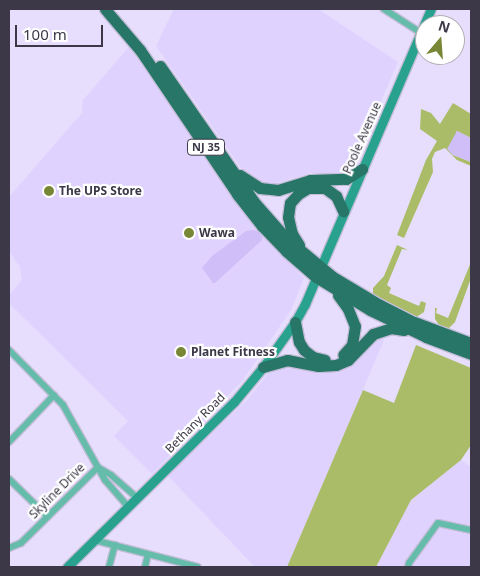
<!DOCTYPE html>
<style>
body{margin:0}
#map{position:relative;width:480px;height:576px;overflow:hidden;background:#e6defc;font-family:"Noto Sans",sans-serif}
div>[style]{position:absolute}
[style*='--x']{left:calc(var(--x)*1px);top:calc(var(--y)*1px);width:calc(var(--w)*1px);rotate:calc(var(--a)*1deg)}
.built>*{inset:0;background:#dfd2ff}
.green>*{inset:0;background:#abbc68}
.water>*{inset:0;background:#d0bef8}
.roads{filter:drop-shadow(1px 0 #c4bdd8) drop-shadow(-1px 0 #c4bdd8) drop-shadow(0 1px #c4bdd8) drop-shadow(0 -1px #c4bdd8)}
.street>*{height:6px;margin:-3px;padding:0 3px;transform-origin:3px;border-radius:3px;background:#65bcaa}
.secondary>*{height:9px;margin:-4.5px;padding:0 4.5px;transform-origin:4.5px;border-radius:4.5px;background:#28a28e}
.highway>*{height:11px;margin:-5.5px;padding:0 5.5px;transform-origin:5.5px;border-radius:5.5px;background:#277668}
.dots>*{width:14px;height:14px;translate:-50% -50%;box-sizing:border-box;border:2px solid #fff;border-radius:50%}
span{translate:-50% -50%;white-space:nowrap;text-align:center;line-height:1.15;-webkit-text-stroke:4.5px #fff;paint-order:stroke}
.shield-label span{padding:1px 4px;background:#fff;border:1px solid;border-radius:4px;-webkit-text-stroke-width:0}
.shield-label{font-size:11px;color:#3c3847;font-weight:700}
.street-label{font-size:12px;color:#3c3847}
.poi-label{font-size:12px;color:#3c3847;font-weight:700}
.left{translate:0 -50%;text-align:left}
.frame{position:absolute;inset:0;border:10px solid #3c3847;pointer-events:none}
.north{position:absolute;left:415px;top:15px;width:50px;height:50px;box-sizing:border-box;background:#fff;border:1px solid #b1afb5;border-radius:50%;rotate:18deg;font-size:14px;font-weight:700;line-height:20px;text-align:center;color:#3c3847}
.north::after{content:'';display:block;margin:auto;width:18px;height:22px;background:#788736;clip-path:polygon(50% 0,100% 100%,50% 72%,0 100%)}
.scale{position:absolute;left:15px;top:25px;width:88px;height:22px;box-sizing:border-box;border:2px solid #3c3847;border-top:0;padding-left:6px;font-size:15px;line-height:18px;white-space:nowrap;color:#3c3847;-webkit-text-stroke:4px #fff;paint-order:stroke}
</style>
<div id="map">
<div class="built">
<div style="clip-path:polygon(174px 9px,318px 9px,398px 62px,352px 167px,340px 173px,310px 173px,274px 184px,259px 182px,244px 172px,156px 46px)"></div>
<div style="clip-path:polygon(129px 47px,211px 165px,264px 236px,304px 278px,291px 310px,243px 380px,152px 474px,114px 436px,128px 421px,9px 303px,9px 295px,22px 280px,20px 267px,9px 251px,9px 197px,82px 113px,83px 100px)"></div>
<div style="clip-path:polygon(374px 337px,384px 340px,287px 567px,255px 567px,167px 475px,247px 400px,272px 368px,282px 365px,322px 370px)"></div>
<div style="clip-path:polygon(461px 460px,471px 467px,471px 567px,376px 567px,411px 500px)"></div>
</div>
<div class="green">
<div style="clip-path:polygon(453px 103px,471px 114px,471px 138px,457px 131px,450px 151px,453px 155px,471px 162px,471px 166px,457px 160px,445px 148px,435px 152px,432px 159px,433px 172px,404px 238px,397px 235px,426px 160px,437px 141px,420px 129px,421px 109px,431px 113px,440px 124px)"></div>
<div style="clip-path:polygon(397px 245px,408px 250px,402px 249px,387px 285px,391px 288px,389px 293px,419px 306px,421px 301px,426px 303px,424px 312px,418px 316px,413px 316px,373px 294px,373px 288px,384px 276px)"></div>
<div style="clip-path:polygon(471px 262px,471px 278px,455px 322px,448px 329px,439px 325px,435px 319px,435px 308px,437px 308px,436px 313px,448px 318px)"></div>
<div style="clip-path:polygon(416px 345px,471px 368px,471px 445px,461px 460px,411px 500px,376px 567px,287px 567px,363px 390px,394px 403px)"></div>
</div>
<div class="water">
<div style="clip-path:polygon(457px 131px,471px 138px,471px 162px,453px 155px,447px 149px)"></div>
<div style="clip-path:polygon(254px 230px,262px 234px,262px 240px,215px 283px,213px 283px,202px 268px,212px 256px,246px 231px)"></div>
</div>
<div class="roads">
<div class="street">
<div style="--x:384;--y:9;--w:44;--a:33"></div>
<div style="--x:9;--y:350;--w:77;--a:45.5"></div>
<div style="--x:63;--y:405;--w:86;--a:60.8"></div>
<div style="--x:105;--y:480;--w:35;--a:49"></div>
<div style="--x:9;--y:442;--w:65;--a:-46.2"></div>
<div style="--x:99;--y:468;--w:14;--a:30"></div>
<div style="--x:111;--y:475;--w:33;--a:41"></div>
<div style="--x:9;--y:479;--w:54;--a:44.3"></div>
<div style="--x:94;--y:540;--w:107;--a:14.6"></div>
<div style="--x:9;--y:548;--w:13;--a:-23"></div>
<div style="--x:21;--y:543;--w:108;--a:-44.6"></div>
<div style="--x:109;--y:567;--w:23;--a:-75"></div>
<div style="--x:145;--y:567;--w:13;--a:-77"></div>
<div style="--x:408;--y:567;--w:4;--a:-76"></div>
<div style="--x:409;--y:563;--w:49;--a:-54.1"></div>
<div style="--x:438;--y:523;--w:34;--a:12"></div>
</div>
<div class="secondary">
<div style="--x:67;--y:567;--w:235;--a:-44.7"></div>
<div style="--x:234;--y:402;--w:45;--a:-50.4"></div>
<div style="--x:263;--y:367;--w:55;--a:-54.6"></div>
<div style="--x:295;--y:322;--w:21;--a:-61"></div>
<div style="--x:305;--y:304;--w:321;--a:-66.9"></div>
</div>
<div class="highway">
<div style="--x:105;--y:9;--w:54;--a:49.5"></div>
<div style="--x:140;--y:50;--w:174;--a:56"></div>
<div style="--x:237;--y:194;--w:41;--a:52"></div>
<div style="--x:262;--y:226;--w:35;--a:46"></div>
<div style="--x:286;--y:251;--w:40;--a:41"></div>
<div style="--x:316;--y:277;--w:63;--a:31.4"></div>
<div style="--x:370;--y:310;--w:62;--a:25.7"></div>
<div style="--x:426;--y:337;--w:48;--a:20.7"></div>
<div style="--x:160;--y:66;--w:165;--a:55.3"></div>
<div style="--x:254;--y:202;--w:48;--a:48.4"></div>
<div style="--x:286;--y:238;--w:61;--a:39.7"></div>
<div style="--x:333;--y:277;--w:55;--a:30.8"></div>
<div style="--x:380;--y:305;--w:38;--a:27"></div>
<div style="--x:414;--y:322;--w:61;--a:20.2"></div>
<div style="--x:240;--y:175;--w:24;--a:33"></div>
<div style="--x:260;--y:188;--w:18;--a:6"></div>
<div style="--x:278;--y:190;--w:34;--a:-17"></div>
<div style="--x:310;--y:180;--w:36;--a:-2"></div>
<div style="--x:346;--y:179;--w:19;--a:-32"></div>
<div style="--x:299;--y:245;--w:13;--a:-122"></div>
<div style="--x:292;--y:234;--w:17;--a:-103"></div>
<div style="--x:288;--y:217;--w:14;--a:-82"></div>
<div style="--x:290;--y:203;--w:12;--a:-48"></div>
<div style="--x:298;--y:194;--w:12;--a:-31"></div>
<div style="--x:308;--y:188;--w:17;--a:0"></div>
<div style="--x:325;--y:188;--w:14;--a:36"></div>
<div style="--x:336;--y:196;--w:17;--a:65"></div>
<div style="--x:338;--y:295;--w:17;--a:54"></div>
<div style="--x:348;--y:309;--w:18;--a:68"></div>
<div style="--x:355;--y:326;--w:19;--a:99"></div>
<div style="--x:352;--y:345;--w:13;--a:132"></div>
<div style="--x:295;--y:322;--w:20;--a:79"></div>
<div style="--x:299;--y:342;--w:9;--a:58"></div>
<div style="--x:304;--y:350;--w:11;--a:38"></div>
<div style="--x:313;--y:357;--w:12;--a:14"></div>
<div style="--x:263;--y:367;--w:25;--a:-16"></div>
<div style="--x:287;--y:360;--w:32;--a:11"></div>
<div style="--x:318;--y:366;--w:18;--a:-3"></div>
<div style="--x:336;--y:365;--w:13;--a:-23"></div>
<div style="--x:348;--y:360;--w:36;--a:-46"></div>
<div style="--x:373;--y:334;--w:19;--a:-18"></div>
<div style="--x:391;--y:328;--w:13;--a:9"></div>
</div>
</div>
<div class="dots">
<div style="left:49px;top:191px;background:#788736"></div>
<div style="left:189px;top:233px;background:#788736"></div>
<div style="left:181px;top:352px;background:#788736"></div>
</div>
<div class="shield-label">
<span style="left:206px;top:147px">NJ 35</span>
</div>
<div class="street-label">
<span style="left:362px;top:138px;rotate:-66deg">Poole Avenue</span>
<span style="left:195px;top:423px;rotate:-45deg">Bethany Road</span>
<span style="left:57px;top:491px;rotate:-45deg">Skyline Drive</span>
</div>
<div class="poi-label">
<span class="left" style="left:59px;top:191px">The UPS Store</span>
<span class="left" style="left:199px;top:233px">Wawa</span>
<span class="left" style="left:191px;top:352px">Planet Fitness</span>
</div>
<div class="frame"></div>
<div class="north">N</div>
<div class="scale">100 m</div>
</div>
